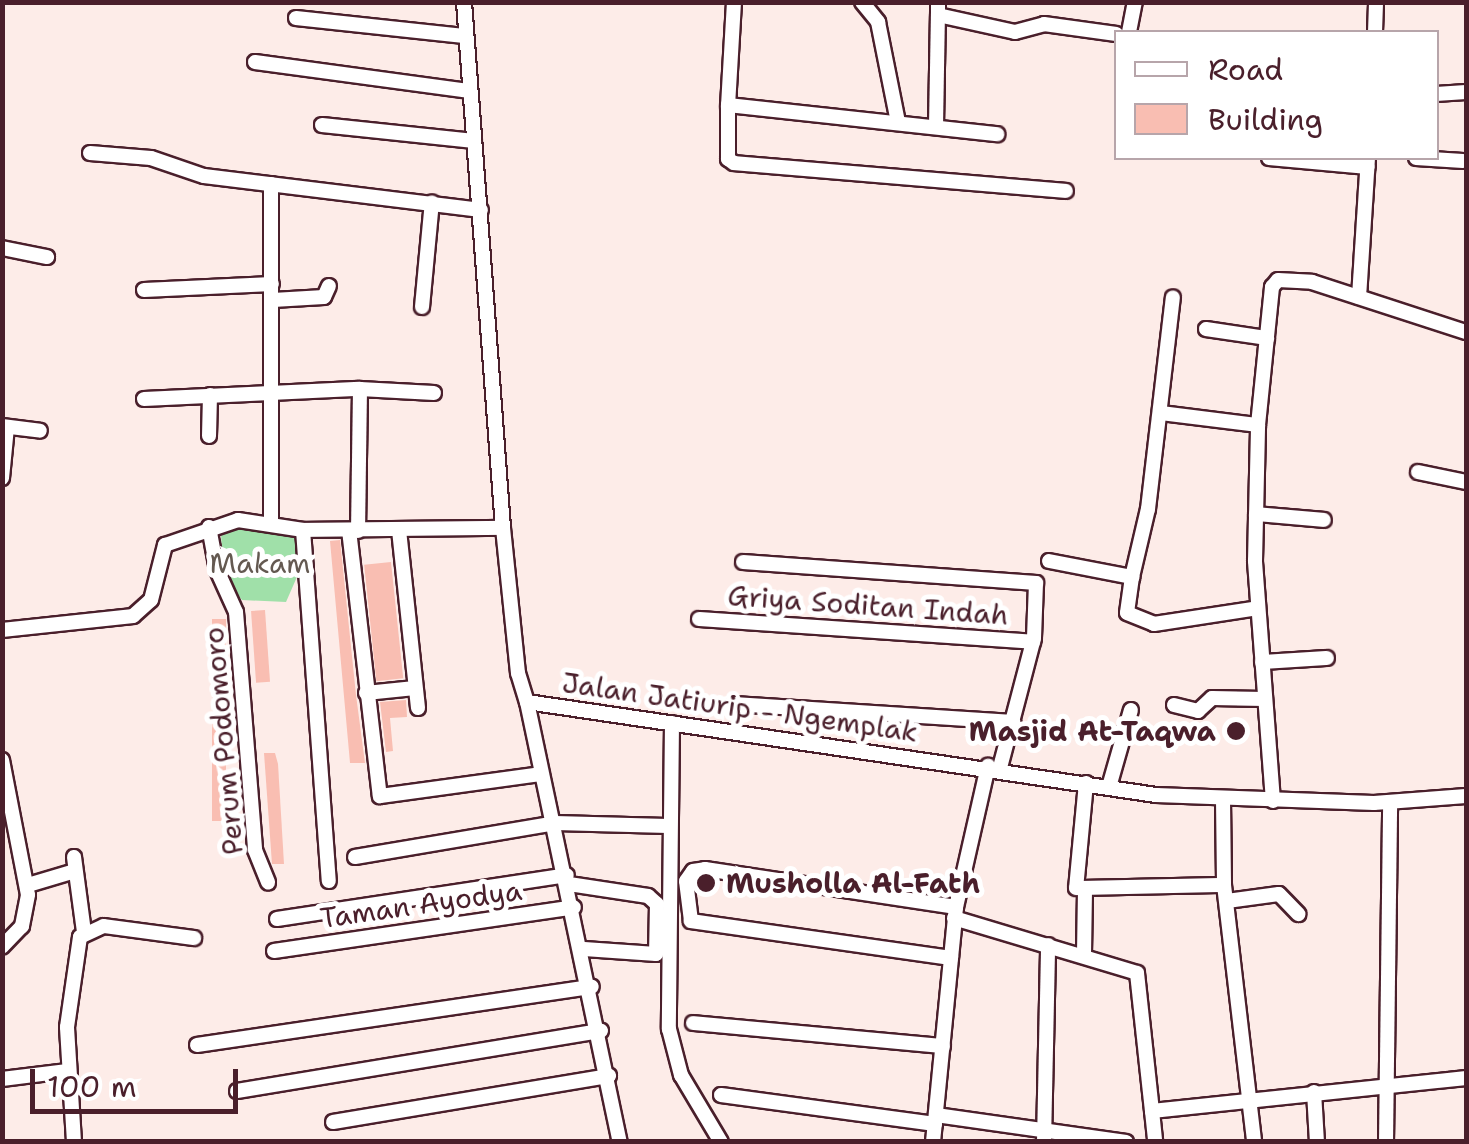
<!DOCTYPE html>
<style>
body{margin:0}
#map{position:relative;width:1469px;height:1144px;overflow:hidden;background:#fdece8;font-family:"Shantell Sans",sans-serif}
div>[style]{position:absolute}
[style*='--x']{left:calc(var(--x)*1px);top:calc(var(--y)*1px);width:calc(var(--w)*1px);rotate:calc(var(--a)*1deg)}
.green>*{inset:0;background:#a0e0a9}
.building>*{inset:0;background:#f9beb2;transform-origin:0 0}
.roads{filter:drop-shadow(2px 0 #4a1f2b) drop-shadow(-2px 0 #4a1f2b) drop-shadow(0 2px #4a1f2b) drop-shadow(0 -2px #4a1f2b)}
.minor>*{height:14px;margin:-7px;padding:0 7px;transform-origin:7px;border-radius:7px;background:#fff}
.dots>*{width:28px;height:28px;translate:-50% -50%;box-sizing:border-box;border:5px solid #fff;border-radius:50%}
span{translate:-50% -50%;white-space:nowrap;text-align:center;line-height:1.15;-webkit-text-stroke:10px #fff;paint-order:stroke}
.park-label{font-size:28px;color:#645951}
.street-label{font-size:28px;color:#4a1f2b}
.poi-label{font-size:28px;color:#4a1f2b;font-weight:700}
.right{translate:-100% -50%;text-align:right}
.left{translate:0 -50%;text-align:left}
.frame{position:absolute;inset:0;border:5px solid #4a1f2b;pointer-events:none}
.legend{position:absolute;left:1114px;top:30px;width:325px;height:130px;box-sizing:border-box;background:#fff;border:2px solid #b7a5aa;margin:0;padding:12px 18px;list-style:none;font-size:30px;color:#4a1f2b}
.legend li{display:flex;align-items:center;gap:20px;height:50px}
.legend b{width:50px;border:2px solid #b7a5aa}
.scale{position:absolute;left:30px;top:1069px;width:208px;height:45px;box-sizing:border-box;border:5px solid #4a1f2b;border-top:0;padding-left:12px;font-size:30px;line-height:35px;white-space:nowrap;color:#4a1f2b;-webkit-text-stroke:8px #fff;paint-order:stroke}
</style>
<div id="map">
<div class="green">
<div style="clip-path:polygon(239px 525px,297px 537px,300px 570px,286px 602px,242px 600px,232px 588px,222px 562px,221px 531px)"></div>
</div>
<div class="building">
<div style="clip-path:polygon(340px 540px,356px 695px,365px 763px,350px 763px,330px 541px)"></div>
<div style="left:391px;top:562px;width:117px;height:27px;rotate:84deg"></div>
<div style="left:265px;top:610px;width:72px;height:14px;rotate:86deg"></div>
<div style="left:212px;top:619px;width:14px;height:202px"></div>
<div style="clip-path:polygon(406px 700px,407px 717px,390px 718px,393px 751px,386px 752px,380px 702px)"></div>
<div style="clip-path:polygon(264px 753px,275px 753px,278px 764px,284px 864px,272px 864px)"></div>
</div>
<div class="roads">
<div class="minor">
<div style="--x:464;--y:2;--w:527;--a:85.76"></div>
<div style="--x:503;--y:528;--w:146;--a:84.1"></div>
<div style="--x:518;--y:673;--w:30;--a:73"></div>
<div style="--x:527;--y:702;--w:636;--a:8.41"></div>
<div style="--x:1156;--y:795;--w:218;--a:2.1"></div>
<div style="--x:1374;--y:803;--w:92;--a:-4.4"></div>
<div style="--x:734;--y:2;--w:103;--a:93.3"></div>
<div style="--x:728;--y:105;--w:54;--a:90"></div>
<div style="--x:728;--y:159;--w:7;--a:34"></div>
<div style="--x:734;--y:163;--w:333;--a:4.8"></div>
<div style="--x:862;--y:2;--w:26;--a:51"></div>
<div style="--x:878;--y:22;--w:102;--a:78.7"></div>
<div style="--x:938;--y:2;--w:13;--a:90"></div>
<div style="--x:938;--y:15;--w:79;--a:12.4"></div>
<div style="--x:1015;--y:32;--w:30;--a:-15"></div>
<div style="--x:1044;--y:24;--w:73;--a:7.9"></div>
<div style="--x:296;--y:18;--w:169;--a:6.1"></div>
<div style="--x:1129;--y:32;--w:31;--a:-79"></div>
<div style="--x:1375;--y:32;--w:30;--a:-88"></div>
<div style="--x:255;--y:62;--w:217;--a:7.7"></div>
<div style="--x:1436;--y:94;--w:30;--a:-4"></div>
<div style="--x:728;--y:105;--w:271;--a:6.2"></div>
<div style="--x:322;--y:125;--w:153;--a:6"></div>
<div style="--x:936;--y:126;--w:111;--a:-89"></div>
<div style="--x:90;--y:153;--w:61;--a:4.7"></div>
<div style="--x:151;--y:158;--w:56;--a:18.8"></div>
<div style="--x:204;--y:176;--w:279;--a:7"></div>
<div style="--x:1269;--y:158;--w:99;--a:5.2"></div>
<div style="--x:1416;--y:158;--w:47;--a:3.7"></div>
<div style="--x:2;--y:248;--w:46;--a:11.3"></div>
<div style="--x:144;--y:290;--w:128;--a:-2.7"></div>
<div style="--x:1359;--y:297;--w:139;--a:-86.3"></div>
<div style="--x:273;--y:300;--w:51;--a:-3.4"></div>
<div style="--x:324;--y:297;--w:12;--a:-66"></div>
<div style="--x:422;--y:307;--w:105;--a:-84.6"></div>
<div style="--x:1206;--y:329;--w:62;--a:8.4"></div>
<div style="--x:360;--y:389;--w:74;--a:3.1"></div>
<div style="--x:144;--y:399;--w:216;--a:-2.7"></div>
<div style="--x:360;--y:389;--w:142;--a:90.8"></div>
<div style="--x:1161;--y:413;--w:98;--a:7.1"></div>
<div style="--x:2;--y:426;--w:38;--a:7"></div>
<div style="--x:209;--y:436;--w:41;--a:-88.6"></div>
<div style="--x:1418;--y:472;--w:49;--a:11.8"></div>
<div style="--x:2;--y:478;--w:51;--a:-84.4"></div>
<div style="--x:1256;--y:514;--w:68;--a:5"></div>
<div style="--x:271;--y:523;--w:339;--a:-90"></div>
<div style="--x:209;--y:527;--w:44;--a:79.5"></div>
<div style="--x:217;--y:570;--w:46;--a:65.7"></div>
<div style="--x:236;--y:612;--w:239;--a:85.4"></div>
<div style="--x:255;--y:850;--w:35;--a:68"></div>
<div style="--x:303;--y:530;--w:352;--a:85.8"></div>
<div style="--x:349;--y:530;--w:268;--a:83.4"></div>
<div style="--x:380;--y:796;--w:162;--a:-7.8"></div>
<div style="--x:399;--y:530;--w:179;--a:83.9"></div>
<div style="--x:1049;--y:561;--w:85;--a:10.9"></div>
<div style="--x:1132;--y:577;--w:36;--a:98"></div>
<div style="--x:1127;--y:613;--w:29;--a:22"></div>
<div style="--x:1154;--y:624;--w:105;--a:-8.7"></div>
<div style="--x:743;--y:562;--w:294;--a:4.1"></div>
<div style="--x:1036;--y:583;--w:55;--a:92.1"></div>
<div style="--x:1034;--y:638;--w:134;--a:104.7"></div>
<div style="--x:1132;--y:577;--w:70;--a:-76.8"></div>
<div style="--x:1148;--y:509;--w:213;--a:-83.3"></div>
<div style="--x:699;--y:619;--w:335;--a:3.9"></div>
<div style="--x:2;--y:630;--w:132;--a:-6.1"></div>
<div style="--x:133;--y:616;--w:24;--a:-42"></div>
<div style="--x:151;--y:600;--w:57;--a:-75.7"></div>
<div style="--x:165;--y:545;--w:77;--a:-18.9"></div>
<div style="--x:238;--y:520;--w:66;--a:8.7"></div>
<div style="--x:303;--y:530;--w:200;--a:-0.6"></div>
<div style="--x:1262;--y:662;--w:65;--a:-3.5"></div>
<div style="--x:366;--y:693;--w:49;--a:-5.8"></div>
<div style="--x:527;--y:702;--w:450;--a:78.1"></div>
<div style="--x:734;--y:704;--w:280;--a:3.7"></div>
<div style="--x:1174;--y:705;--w:25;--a:14"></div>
<div style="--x:1198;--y:711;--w:19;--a:-43"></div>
<div style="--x:1212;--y:698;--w:53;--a:1.1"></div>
<div style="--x:672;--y:723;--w:306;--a:90.6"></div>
<div style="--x:669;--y:1029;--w:48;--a:75.4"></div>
<div style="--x:681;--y:1075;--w:78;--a:59.2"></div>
<div style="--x:2;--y:760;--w:137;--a:79.1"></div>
<div style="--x:28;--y:895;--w:32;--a:101"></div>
<div style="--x:22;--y:926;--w:29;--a:134"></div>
<div style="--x:1086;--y:783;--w:105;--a:95.4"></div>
<div style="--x:1076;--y:888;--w:148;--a:-1.2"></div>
<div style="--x:1109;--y:787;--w:80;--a:-74.1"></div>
<div style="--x:1223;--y:800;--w:85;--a:89.3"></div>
<div style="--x:1224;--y:885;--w:259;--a:83.3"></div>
<div style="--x:1273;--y:801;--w:241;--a:-94.3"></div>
<div style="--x:1255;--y:561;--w:136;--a:-88.7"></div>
<div style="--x:1258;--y:425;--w:139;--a:-84.2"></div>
<div style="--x:1272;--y:287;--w:9;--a:-49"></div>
<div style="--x:1278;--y:280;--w:34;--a:3"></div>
<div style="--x:1312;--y:282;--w:162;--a:18"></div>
<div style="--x:74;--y:857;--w:76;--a:82.4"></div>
<div style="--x:355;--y:857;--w:203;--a:-9.6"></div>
<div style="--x:555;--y:823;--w:113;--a:1.5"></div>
<div style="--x:569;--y:884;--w:80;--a:8.6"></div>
<div style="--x:648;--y:896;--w:12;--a:42"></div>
<div style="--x:657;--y:904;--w:50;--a:91.1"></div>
<div style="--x:656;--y:954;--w:72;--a:-176"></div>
<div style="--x:28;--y:885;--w:49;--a:-16.6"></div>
<div style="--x:1227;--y:901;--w:52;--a:-7.7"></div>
<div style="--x:1279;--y:894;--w:28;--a:46"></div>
<div style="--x:954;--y:918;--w:191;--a:16.7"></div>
<div style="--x:1137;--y:973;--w:139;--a:83.8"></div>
<div style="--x:1152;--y:1111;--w:316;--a:-6"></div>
<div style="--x:277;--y:919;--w:293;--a:-8.6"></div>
<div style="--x:274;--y:951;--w:303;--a:-8.3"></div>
<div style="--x:1084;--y:954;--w:63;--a:-89.1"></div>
<div style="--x:951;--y:958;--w:263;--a:-171.9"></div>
<div style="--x:691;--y:921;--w:40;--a:-97.1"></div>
<div style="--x:686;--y:881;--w:12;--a:-55"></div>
<div style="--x:693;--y:871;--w:12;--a:-9"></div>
<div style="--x:705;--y:869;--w:254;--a:8.6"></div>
<div style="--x:693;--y:1023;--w:251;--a:5.3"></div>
<div style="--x:197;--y:1045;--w:399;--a:-8.4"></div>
<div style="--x:2;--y:1079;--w:64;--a:-7.1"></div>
<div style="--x:237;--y:1091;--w:369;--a:-9.4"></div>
<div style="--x:1314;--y:1092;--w:50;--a:86.6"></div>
<div style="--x:721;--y:1095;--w:216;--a:7.7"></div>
<div style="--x:1152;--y:1111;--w:31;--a:84"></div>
<div style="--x:936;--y:1115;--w:192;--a:8.1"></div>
<div style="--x:333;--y:1122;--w:280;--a:-9.5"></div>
<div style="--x:74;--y:1142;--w:115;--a:-93.5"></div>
<div style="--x:67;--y:1027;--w:91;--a:-81.8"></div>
<div style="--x:80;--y:937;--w:26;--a:-25"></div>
<div style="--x:104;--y:926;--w:91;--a:7.6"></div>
<div style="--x:933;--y:1142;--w:236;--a:-84.4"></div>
<div style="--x:956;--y:907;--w:145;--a:-77.2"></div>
<div style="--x:1044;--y:1142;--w:197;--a:-88.8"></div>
<div style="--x:1386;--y:1142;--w:339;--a:-89.3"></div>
</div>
</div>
<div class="dots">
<div style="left:1236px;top:731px;background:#4a1f2b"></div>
<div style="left:706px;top:883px;background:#4a1f2b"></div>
</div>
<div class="park-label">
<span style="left:260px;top:563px">Makam</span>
</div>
<div class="street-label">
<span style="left:868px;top:605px;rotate:4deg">Griya Soditan Indah</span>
<span style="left:740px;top:707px;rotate:8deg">Jalan Jatiurip - Ngemplak</span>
<span style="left:223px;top:741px;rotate:-95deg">Perum Podomoro</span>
<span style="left:421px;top:904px;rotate:-8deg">Taman Ayodya</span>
</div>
<div class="poi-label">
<span class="right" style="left:1216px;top:731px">Masjid At-Taqwa</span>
<span class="left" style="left:726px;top:883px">Musholla Al-Fath</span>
</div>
<div class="frame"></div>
<ul class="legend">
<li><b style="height:12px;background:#fff"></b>Road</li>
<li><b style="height:28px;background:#f9beb2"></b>Building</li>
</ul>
<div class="scale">100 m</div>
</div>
